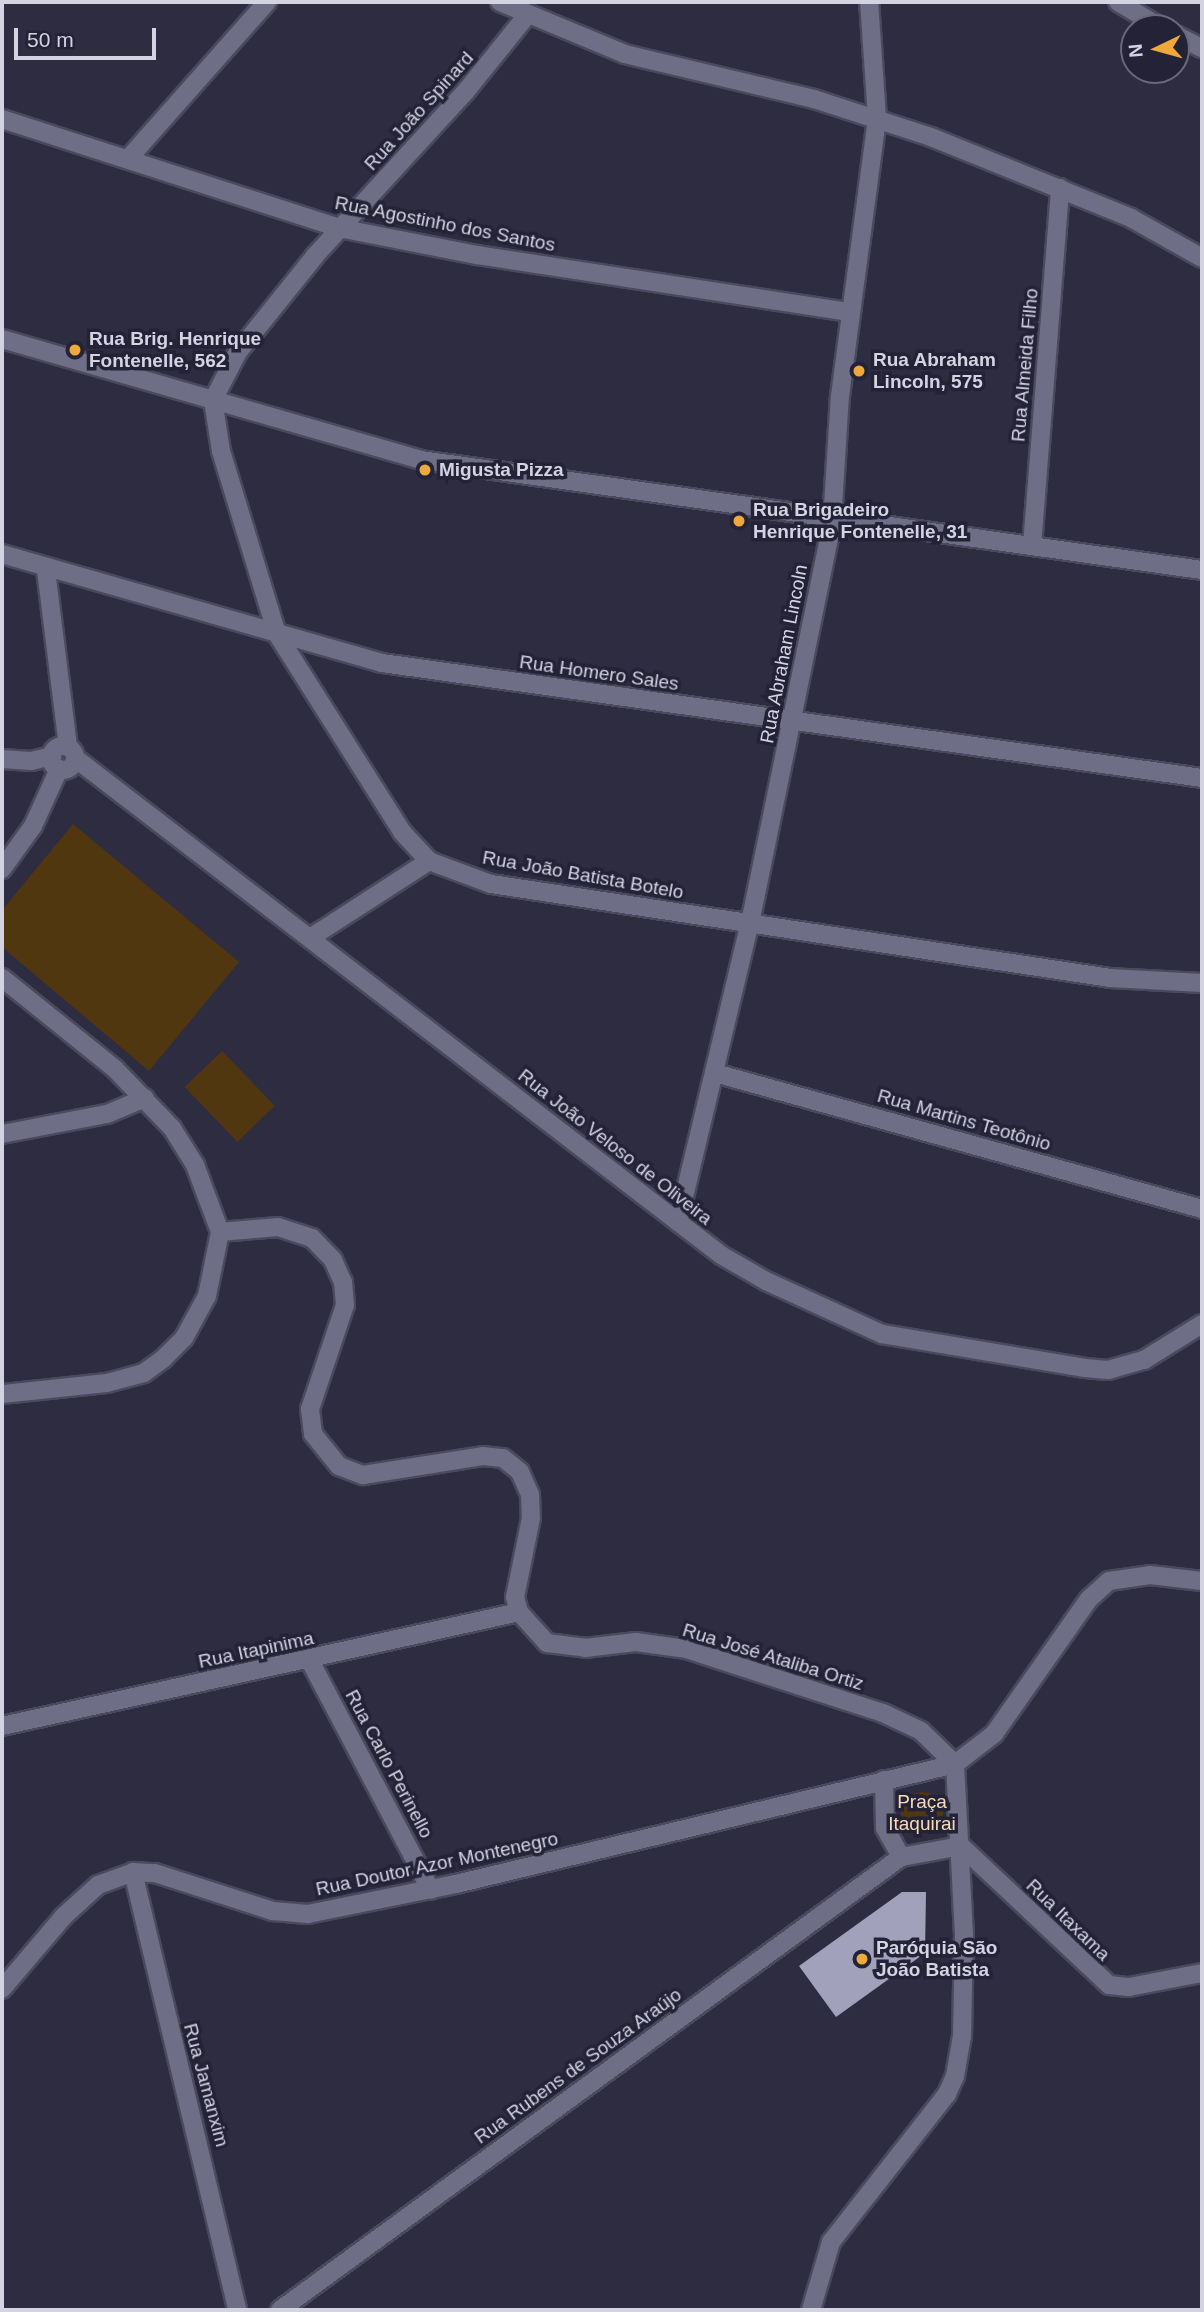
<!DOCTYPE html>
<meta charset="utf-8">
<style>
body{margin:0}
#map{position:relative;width:1204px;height:2312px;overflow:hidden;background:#2d2c41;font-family:Arial,sans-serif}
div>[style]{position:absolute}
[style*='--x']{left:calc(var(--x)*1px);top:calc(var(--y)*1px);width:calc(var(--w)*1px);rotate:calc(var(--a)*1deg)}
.green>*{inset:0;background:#513710;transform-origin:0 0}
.round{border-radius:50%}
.building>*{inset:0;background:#a2a1bc}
.roads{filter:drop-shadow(2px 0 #4b495c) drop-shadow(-2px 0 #4b495c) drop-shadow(0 2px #4b495c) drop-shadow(0 -2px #4b495c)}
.minor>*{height:18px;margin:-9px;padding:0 9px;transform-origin:9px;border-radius:9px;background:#6f6e87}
.minor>.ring{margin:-9px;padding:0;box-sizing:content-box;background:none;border:18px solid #6f6e87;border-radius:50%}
.dots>*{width:19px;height:19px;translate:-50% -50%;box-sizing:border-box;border:4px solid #232237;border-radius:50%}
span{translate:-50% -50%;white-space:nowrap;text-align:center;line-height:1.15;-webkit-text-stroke:7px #232237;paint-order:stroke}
.street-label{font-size:19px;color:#d3d3e1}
.poi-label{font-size:19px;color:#d3d3e1;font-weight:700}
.left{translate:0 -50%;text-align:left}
.park-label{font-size:19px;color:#f7dbb8}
.frame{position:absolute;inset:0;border:4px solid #d3d3e1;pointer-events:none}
.north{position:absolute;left:1120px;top:14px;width:70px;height:70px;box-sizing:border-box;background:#232237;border:2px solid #69697b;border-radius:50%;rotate:265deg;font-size:19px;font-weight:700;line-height:28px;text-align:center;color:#d3d3e1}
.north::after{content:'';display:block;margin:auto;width:24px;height:32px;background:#eea83c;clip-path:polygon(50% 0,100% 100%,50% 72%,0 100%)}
.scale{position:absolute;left:14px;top:28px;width:142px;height:32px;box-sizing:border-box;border:4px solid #d3d3e1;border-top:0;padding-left:9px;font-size:21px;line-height:24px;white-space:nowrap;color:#d3d3e1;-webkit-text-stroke:5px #232237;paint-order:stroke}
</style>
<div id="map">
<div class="green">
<div style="clip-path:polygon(73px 824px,239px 962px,149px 1071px,2px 947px,2px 910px)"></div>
<div style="left:222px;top:1051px;width:76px;height:52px;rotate:46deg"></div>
<div class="round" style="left:901px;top:1792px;width:42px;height:42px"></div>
</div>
<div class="building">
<div style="clip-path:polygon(902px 1892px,926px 1892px,925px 1953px,836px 2017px,799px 1966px)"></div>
</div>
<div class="roads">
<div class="minor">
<div style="--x:500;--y:2;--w:135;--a:22.6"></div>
<div style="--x:625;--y:54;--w:194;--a:13.4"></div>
<div style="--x:814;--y:99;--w:123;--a:18"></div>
<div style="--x:931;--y:137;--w:216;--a:22"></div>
<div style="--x:1131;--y:218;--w:81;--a:29.4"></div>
<div style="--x:1118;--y:2;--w:51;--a:30.6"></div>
<div style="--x:528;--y:14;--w:99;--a:128.8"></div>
<div style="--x:466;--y:91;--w:224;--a:132.5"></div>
<div style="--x:315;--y:256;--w:123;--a:128.7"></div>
<div style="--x:238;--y:352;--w:54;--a:117.5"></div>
<div style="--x:213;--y:400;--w:52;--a:81.1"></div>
<div style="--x:221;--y:451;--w:191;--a:73"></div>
<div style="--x:277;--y:634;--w:234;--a:57.7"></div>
<div style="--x:402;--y:832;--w:40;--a:47"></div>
<div style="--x:429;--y:861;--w:66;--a:20.4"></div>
<div style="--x:491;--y:884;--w:626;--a:8.63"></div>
<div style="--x:1110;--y:978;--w:92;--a:3.1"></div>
<div style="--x:1176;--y:35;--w:29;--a:27"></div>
<div style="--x:2;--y:119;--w:354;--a:17.9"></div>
<div style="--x:339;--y:228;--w:141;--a:11.1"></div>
<div style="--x:477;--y:255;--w:378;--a:8.7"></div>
<div style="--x:128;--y:159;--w:210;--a:-48.5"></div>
<div style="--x:2;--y:339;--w:436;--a:16.1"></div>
<div style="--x:421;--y:460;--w:789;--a:8.02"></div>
<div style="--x:1032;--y:546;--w:359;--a:-85.5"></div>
<div style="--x:2;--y:554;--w:395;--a:16"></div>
<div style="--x:382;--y:663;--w:828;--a:7.98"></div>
<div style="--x:46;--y:570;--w:178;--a:82.9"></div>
<div class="ring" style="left:51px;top:746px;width:6px;height:6px"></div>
<div style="--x:75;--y:758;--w:815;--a:37.57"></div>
<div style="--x:721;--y:1255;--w:52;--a:30"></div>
<div style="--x:766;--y:1281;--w:128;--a:24.6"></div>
<div style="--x:882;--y:1334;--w:206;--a:9.5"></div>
<div style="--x:1085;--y:1368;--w:23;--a:5"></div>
<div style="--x:1108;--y:1370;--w:37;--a:-16"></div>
<div style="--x:1144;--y:1360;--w:68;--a:-31.8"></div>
<div style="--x:2;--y:759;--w:29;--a:4"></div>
<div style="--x:31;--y:761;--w:22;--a:-13"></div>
<div style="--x:2;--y:869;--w:53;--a:-54.2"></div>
<div style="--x:33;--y:826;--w:63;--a:-65.5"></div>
<div style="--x:310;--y:938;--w:142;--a:-32.9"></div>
<div style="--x:2;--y:978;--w:145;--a:38.8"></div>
<div style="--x:115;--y:1069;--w:82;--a:46"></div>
<div style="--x:172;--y:1128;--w:44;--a:58.1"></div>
<div style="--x:195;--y:1165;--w:72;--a:69.5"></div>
<div style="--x:220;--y:1232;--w:65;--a:101.5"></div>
<div style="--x:207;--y:1296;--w:48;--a:118.7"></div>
<div style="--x:184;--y:1338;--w:30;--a:135"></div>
<div style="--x:163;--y:1359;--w:24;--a:144"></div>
<div style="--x:144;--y:1373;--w:38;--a:165"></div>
<div style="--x:107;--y:1383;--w:106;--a:174"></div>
<div style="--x:715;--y:1073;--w:506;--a:15.6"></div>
<div style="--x:2;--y:1134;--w:107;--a:-10.8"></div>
<div style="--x:107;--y:1114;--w:41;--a:-22.8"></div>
<div style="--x:678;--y:1222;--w:308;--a:-76.5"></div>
<div style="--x:750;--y:923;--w:409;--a:-78.4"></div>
<div style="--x:832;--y:522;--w:126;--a:-86.4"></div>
<div style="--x:840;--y:396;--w:280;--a:-82.4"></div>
<div style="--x:877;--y:118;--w:116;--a:-93.9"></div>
<div style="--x:220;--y:1232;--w:58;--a:-4.9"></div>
<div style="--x:278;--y:1227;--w:36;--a:18"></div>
<div style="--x:312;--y:1238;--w:30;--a:46"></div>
<div style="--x:333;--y:1260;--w:24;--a:66"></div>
<div style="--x:343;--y:1282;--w:23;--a:85"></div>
<div style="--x:345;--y:1305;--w:110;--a:108.6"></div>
<div style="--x:310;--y:1409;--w:25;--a:83"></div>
<div style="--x:313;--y:1434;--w:41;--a:50.9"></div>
<div style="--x:339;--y:1466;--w:26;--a:21"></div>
<div style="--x:363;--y:1475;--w:121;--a:-9"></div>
<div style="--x:483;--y:1456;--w:20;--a:6"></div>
<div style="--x:503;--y:1458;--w:22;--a:39"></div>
<div style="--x:520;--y:1472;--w:24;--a:66"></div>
<div style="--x:530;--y:1494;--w:24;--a:88"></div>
<div style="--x:531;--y:1518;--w:81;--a:101.4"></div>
<div style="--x:515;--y:1597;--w:16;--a:75"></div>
<div style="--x:519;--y:1612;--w:42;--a:47.9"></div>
<div style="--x:547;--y:1643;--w:38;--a:7"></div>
<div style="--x:585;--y:1648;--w:51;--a:-6.7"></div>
<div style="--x:636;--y:1642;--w:50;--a:8"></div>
<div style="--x:686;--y:1649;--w:207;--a:18"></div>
<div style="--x:883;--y:1713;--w:42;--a:25.3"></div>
<div style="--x:921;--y:1731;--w:47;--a:44.1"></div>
<div style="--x:955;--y:1764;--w:169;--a:87"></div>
<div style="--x:964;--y:1933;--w:103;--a:91.1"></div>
<div style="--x:962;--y:2036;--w:41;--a:99.9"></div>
<div style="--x:955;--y:2076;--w:20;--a:114"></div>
<div style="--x:947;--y:2094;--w:188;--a:128.1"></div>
<div style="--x:831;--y:2242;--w:71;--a:106.4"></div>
<div style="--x:309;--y:1659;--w:261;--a:62.2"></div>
<div style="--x:2;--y:1726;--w:529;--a:-12.43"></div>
<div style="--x:884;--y:1780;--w:48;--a:88.8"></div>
<div style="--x:885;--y:1828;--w:33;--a:61"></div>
<div style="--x:961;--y:1846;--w:203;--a:43.2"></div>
<div style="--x:1109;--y:1985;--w:20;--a:6"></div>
<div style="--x:1129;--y:1987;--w:74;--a:-10.9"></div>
<div style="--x:133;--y:1872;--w:450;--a:76.6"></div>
<div style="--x:2;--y:1989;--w:94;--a:-49.7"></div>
<div style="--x:63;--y:1917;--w:47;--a:-42.4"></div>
<div style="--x:98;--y:1885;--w:37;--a:-20"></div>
<div style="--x:133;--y:1872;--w:22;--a:3"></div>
<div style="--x:155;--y:1873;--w:124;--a:17.9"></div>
<div style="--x:273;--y:1911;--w:35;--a:5"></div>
<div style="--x:308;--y:1914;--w:151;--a:-11.5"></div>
<div style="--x:456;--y:1884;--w:513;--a:-13.52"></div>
<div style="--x:955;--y:1764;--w:49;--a:-37.6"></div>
<div style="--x:994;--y:1734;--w:165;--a:-54.9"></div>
<div style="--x:1089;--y:1599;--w:27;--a:-42"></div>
<div style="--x:1109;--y:1581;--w:41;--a:-8.3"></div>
<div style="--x:1150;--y:1575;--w:52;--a:6.6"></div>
<div style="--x:280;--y:2310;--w:769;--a:-36.11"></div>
<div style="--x:901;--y:1857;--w:61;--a:-10.4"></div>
</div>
</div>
<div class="dots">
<div style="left:75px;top:350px;background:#eea83c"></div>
<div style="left:859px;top:371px;background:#eea83c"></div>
<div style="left:425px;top:470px;background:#eea83c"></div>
<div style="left:739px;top:521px;background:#eea83c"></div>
<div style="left:862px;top:1959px;background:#eea83c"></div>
</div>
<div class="street-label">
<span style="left:419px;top:111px;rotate:-48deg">Rua João Spinard</span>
<span style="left:445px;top:224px;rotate:11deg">Rua Agostinho dos Santos</span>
<span style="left:1025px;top:365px;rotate:-85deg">Rua Almeida Filho</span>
<span style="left:784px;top:654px;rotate:-79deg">Rua Abraham Lincoln</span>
<span style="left:599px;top:673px;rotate:8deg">Rua Homero Sales</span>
<span style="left:583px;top:875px;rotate:10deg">Rua João Batista Botelo</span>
<span style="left:964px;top:1120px;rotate:16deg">Rua Martins Teotônio</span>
<span style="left:615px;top:1147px;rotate:38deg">Rua João Veloso de Oliveira</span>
<span style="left:256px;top:1650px;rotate:-12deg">Rua Itapinima</span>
<span style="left:773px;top:1657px;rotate:17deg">Rua José Ataliba Ortiz</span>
<span style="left:389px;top:1764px;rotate:62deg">Rua Carlo Perinello</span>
<span style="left:437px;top:1864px;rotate:-12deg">Rua Doutor Azor Montenegro</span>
<span style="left:1068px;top:1920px;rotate:44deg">Rua Itaxama</span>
<span style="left:578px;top:2066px;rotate:-36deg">Rua Rubens de Souza Araújo</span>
<span style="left:206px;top:2085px;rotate:75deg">Rua Jamanxim</span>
</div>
<div class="poi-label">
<span class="left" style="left:89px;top:350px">Rua Brig. Henrique<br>Fontenelle, 562</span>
<span class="left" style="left:873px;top:371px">Rua Abraham<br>Lincoln, 575</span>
<span class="left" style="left:439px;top:470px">Migusta Pizza</span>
<span class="left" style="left:753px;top:521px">Rua Brigadeiro<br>Henrique Fontenelle, 31</span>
<span class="left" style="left:876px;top:1959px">Paróquia São<br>João Batista</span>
</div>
<div class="park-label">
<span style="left:922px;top:1813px">Praça<br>Itaquirai</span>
</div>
<div class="frame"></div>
<div class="north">N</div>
<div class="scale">50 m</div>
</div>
